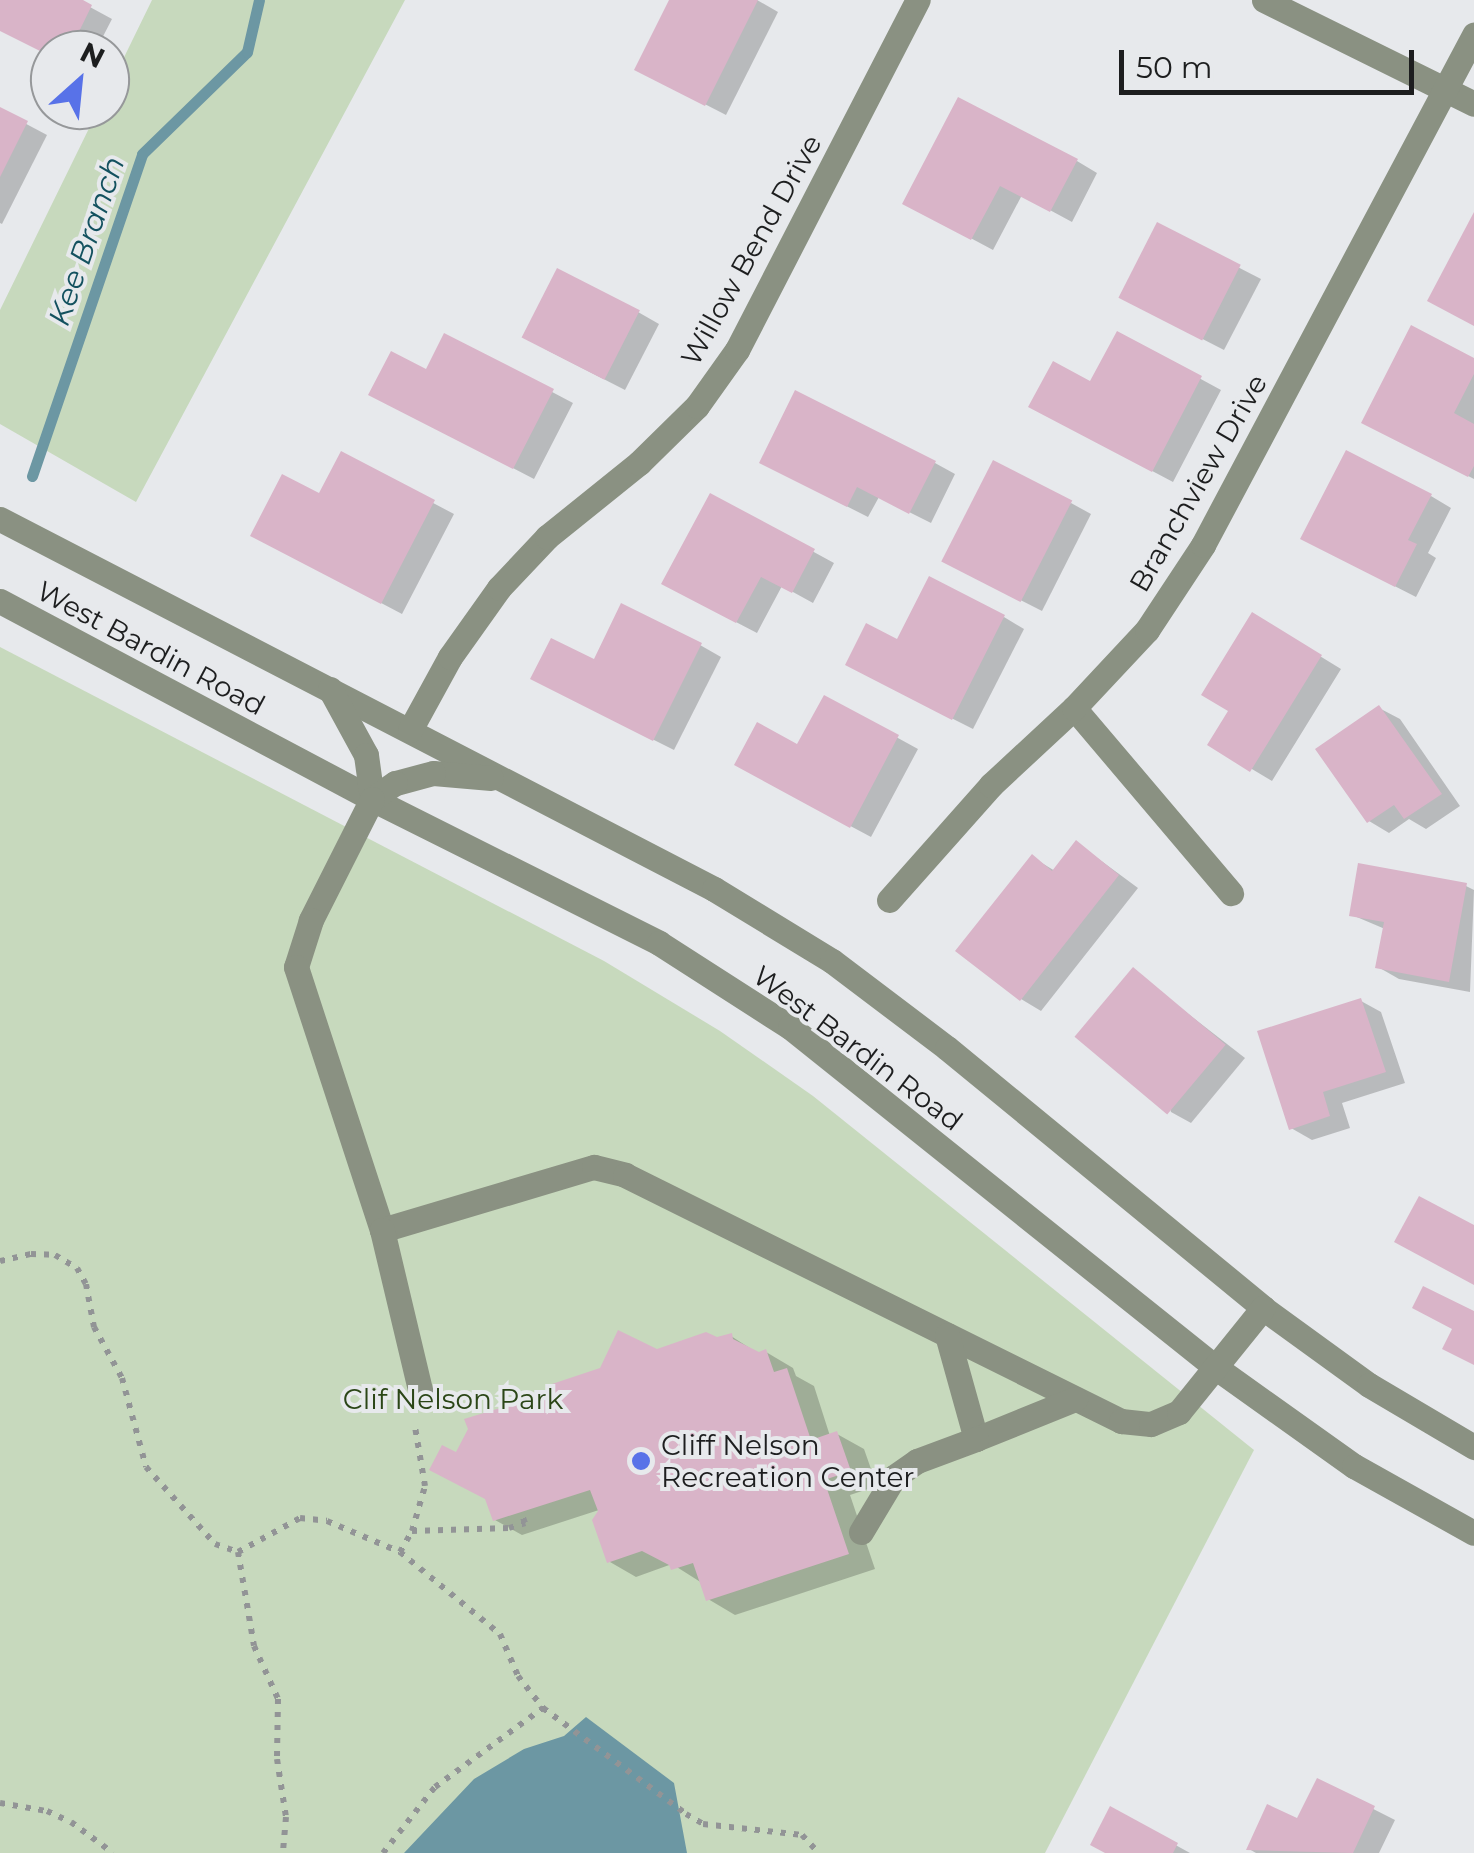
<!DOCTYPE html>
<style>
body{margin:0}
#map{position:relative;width:1474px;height:1853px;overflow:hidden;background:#e7e9ec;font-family:Montserrat,sans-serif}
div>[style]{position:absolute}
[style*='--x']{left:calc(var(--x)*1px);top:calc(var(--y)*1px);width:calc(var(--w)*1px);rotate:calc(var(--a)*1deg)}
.green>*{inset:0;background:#c7d9bd}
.water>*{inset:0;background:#6c97a3}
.shadow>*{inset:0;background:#0003}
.stream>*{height:11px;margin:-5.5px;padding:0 5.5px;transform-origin:5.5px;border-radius:5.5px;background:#6c97a3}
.building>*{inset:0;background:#d9b4c8;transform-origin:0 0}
.path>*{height:6px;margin-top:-3px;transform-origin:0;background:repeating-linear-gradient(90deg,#929496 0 5px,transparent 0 13px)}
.minor>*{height:25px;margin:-12.5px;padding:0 12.5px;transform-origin:12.5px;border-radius:12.5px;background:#8a9182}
.dots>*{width:28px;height:28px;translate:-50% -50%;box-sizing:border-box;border:5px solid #e7e9ec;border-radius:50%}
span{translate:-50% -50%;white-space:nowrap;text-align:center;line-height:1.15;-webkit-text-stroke:8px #e7e9ec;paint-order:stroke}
.street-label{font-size:28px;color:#1d1e1f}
.park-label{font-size:28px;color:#2b4617}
.poi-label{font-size:28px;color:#1d1e1f}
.left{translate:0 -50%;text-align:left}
.water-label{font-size:30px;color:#13515f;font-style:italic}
.north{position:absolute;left:30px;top:30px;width:100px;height:100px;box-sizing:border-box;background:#e7e9ec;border:2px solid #96989a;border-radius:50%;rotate:27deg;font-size:28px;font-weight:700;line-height:40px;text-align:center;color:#1d1e1f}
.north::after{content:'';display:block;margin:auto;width:35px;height:45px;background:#5872e8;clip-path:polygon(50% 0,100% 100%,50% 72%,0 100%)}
.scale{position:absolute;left:1119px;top:50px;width:295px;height:45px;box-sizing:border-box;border:5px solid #1d1e1f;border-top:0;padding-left:12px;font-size:30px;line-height:35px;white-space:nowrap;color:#1d1e1f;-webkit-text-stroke:8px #e7e9ec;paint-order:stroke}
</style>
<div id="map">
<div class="green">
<div style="clip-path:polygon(152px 0,405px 0,136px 502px,0 424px,0 310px,98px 110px,110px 110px,110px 86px)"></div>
<div style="clip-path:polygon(0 647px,604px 961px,720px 1031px,813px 1096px,1254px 1450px,1045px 1853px,0 1853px)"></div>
</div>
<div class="water">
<div style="clip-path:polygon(586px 1717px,674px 1783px,687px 1853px,404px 1853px,474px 1779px,524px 1749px,564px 1736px)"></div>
</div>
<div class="shadow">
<div style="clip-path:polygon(0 0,77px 0,112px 19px,96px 50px,50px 50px,50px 55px,0 29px)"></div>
<div style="clip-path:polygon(672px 0,757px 0,778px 12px,726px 115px,658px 80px)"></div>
<div style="clip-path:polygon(0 110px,47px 135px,2px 224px,0 223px)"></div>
<div style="clip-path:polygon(1077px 161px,1097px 173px,1072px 222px,1022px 195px,993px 250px,905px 203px)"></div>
<div style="clip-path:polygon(1158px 226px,1261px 279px,1224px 350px,1142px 308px)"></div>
<div style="clip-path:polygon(638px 312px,659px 324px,625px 390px,545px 349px)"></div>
<div style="clip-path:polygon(1118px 334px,1221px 390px,1173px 482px,1052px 418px,1091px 384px)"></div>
<div style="clip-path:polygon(446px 336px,573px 403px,534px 479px,391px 405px,427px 372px)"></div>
<div style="clip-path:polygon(1474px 360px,1474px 479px,1385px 433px)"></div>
<div style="clip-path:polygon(342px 455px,454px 514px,402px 614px,273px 546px,320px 496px)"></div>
<div style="clip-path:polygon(935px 463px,955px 474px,931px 523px,879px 497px,868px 517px,783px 474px)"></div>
<div style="clip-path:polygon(711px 496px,834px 563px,813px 603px,782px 586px,757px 633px,684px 595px)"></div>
<div style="clip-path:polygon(1431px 496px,1451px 508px,1428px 553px,1436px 558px,1416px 597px,1324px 550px)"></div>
<div style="clip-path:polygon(1071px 503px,1091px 514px,1042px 611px,965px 572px)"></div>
<div style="clip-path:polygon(1253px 615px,1341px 669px,1272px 781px,1210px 744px,1231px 710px)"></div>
<div style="clip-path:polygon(1004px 617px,1024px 629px,973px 729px,868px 676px)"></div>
<div style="clip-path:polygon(700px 645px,721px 657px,674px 750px,554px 690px)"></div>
<div style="clip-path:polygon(825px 698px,918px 749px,871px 837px,757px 776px,798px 747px)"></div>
<div style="clip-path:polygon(1379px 708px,1400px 719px,1460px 806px,1426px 829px,1409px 819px,1389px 833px,1369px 821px)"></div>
<div style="clip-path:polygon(1077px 843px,1138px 888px,1041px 1011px,1021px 999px,1032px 857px,1055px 871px)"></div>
<div style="clip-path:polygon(1466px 886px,1474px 890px,1470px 992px,1399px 979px,1378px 967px,1385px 929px,1352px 915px)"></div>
<div style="clip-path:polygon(1133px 971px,1245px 1058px,1191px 1123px,1171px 1112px)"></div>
<div style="clip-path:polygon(1361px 1001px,1381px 1012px,1405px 1083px,1342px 1103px,1350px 1128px,1312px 1140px,1291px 1128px)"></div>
<div style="clip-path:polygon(731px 1336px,759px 1354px,766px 1352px,793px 1368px,796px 1376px,814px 1386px,830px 1436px,837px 1434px,864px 1449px,877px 1486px,850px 1495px,875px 1569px,735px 1615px,708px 1599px,702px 1583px,672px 1564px,636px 1577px,610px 1562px,602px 1509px,522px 1535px,495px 1520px,488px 1499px,457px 1455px,545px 1398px,657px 1351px)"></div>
<div style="clip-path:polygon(1318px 1781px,1395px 1820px,1379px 1853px,1256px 1853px,1249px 1849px,1298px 1822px)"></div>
<div style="clip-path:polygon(1112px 1810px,1190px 1853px,1109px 1853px)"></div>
</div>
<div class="stream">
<div style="--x:32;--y:476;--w:340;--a:-71.1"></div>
<div style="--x:142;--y:154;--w:146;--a:-44.2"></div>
<div style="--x:247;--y:52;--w:53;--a:-77"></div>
</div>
<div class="building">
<div style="clip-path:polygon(0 0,83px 0,92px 5px,70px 50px,50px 50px,50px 56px,0 31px)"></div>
<div style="clip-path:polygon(669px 0,758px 0,705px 106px,634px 70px)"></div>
<div style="clip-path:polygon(958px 97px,1078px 159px,1050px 212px,1000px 186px,971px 240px,902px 204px)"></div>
<div style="clip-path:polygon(0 107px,28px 121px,0 177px)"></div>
<div style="clip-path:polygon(1474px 212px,1474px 326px,1427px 301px)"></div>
<div style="left:1157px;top:222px;width:94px;height:85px;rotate:27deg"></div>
<div style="left:557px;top:268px;width:93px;height:78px;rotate:27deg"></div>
<div style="clip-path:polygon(1411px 325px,1474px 358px,1474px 374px,1454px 413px,1474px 424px,1474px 466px,1468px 477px,1361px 423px)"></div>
<div style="clip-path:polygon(1117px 331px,1202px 376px,1152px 472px,1028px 407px,1053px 361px,1090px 381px)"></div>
<div style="clip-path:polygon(444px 333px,554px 389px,513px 469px,368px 395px,391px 351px,426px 369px)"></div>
<div style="clip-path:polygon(795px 390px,936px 461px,909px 514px,857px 487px,847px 507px,759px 463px)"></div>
<div style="clip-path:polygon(1346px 450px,1432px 494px,1408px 540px,1417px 544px,1395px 587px,1300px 539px)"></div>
<div style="clip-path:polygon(341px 451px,435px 500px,381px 604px,250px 536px,282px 474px,319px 493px)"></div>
<div style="left:993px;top:460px;width:89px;height:114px;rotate:27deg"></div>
<div style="clip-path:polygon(710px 493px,815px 549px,792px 593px,761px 577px,736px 623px,661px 584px)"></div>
<div style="clip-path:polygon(929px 576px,1005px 615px,952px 720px,845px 665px,866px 623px,897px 639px)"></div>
<div style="clip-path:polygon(621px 603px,702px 643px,653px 741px,530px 679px,551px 638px,594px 659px)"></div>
<div style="clip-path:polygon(1252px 612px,1322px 655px,1250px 772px,1207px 745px,1228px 711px,1201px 695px)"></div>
<div style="clip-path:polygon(824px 695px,899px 735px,850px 828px,734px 765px,757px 722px,797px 744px)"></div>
<div style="clip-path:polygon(1379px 705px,1442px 794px,1404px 819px,1394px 805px,1367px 823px,1315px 749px)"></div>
<div style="clip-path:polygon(1076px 840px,1119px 875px,1020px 1001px,955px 951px,1032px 854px,1052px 871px)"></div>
<div style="clip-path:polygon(1358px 863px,1467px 883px,1449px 982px,1375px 968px,1384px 922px,1349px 916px)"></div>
<div style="left:1133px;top:967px;width:121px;height:91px;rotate:40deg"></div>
<div style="clip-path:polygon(1361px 998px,1386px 1072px,1323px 1092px,1330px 1116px,1289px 1130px,1257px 1031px)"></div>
<div style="clip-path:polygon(1419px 1196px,1474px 1225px,1474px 1285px,1394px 1242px)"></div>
<div style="clip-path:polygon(1423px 1286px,1474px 1311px,1474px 1365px,1442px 1349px,1452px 1329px,1412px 1308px)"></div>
<div style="clip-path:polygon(618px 1330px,657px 1349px,706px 1332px,717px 1337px,732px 1333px,733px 1339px,759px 1352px,766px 1349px,774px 1372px,787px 1368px,811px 1440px,837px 1431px,851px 1471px,824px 1480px,849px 1554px,706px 1601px,693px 1563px,671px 1570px,669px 1565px,642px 1551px,607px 1563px,592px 1520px,598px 1511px,590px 1490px,493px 1521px,485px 1499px,429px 1470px,442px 1445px,456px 1452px,468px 1429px,464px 1419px,543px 1395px,549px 1385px,600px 1368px)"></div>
<div style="clip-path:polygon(1317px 1778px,1375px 1806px,1353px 1853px,1246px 1850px,1267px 1804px,1297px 1818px)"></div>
<div style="clip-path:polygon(1110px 1806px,1178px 1843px,1173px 1853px,1105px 1853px,1090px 1845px)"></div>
</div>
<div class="path">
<div style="--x:0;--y:1261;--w:32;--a:-13"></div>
<div style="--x:31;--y:1254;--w:24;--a:2"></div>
<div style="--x:55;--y:1255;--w:26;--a:31"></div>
<div style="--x:77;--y:1268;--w:18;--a:61"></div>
<div style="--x:86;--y:1284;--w:44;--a:79.5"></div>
<div style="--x:94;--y:1327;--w:58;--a:61.2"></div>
<div style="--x:122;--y:1378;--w:92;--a:74.9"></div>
<div style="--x:146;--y:1467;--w:103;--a:48.1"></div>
<div style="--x:215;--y:1544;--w:24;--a:19"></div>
<div style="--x:238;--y:1552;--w:71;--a:-28.7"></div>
<div style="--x:300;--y:1518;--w:27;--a:6"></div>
<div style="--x:327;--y:1521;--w:79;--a:23"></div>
<div style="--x:400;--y:1552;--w:129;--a:39.4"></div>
<div style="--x:500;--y:1634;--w:46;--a:66.8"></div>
<div style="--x:518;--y:1676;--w:41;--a:52"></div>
<div style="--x:543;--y:1708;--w:178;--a:36.5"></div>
<div style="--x:686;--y:1814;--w:20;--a:30"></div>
<div style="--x:703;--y:1824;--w:100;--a:6.3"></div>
<div style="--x:802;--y:1835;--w:25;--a:47"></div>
<div style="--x:412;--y:1531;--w:97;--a:-1.8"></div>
<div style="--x:509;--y:1528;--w:17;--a:-17"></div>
<div style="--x:525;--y:1523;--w:12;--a:-110"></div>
<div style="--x:238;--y:1552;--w:95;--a:80.3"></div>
<div style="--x:254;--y:1646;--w:58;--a:65.6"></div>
<div style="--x:278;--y:1699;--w:60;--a:91"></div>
<div style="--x:277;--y:1759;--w:59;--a:81.2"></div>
<div style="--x:286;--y:1817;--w:36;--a:95"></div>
<div style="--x:400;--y:1552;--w:24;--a:-60"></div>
<div style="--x:412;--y:1531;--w:47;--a:-73.9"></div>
<div style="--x:425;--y:1486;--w:60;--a:-99.6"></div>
<div style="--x:0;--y:1803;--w:48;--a:9.7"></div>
<div style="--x:47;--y:1811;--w:26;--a:25"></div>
<div style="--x:71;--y:1822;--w:52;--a:36.4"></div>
<div style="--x:383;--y:1853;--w:84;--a:-51.8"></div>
<div style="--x:435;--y:1787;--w:134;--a:-36.2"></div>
</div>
<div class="minor">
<div style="--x:1264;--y:0;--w:234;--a:26.3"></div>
<div style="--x:0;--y:519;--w:804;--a:27.39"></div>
<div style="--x:714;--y:889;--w:138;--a:31.4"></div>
<div style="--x:832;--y:961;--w:144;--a:37.1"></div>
<div style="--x:947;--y:1048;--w:409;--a:39.4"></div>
<div style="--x:1263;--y:1308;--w:131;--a:36"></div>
<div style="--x:1369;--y:1385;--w:122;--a:30.6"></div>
<div style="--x:0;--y:601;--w:421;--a:28"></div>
<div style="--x:372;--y:799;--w:321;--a:26.6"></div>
<div style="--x:659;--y:943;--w:156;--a:32.7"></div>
<div style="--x:790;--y:1027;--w:544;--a:38.66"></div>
<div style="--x:1215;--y:1367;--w:171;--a:35.5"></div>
<div style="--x:1354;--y:1466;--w:137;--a:29.2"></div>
<div style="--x:330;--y:689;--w:75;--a:61.4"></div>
<div style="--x:366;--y:755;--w:44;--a:82.2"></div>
<div style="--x:1074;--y:708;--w:243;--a:49.7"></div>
<div style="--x:410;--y:730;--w:83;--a:-61.3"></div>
<div style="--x:450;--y:657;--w:85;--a:-54.6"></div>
<div style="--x:499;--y:588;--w:70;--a:-46.7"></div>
<div style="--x:547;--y:537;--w:118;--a:-38.8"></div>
<div style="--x:639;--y:463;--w:81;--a:-44.5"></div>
<div style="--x:697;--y:406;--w:69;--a:-54.5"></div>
<div style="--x:737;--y:350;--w:394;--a:-62.7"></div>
<div style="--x:491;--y:778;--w:58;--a:-175.1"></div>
<div style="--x:433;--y:773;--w:39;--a:165"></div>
<div style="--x:395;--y:783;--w:28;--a:145"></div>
<div style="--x:372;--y:799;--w:136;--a:116.8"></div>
<div style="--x:311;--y:920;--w:49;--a:107.7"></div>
<div style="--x:296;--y:967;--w:277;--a:71.9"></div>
<div style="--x:382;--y:1230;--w:221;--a:-16.6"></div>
<div style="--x:594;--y:1167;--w:32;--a:14"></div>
<div style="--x:625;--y:1175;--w:554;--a:26.38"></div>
<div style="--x:1121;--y:1421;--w:30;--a:6"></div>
<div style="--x:1151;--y:1424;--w:30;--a:-23"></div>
<div style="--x:1179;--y:1412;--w:134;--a:-51.1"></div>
<div style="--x:889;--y:900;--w:154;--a:-48.4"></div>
<div style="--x:991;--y:785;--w:113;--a:-42.9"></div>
<div style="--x:1074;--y:708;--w:107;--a:-46.9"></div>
<div style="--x:1147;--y:630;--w:102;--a:-56.6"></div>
<div style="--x:1203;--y:545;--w:578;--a:-62.02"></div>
<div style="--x:382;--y:1230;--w:173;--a:76.6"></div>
<div style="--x:947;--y:1335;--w:108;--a:74.4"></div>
<div style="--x:976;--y:1439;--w:107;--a:-22"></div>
<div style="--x:861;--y:1532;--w:64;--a:-59"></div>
<div style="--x:894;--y:1477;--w:28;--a:-35"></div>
<div style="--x:917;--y:1461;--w:63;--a:-20.4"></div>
</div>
<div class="dots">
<div style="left:641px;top:1461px;background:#5872e8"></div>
</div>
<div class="street-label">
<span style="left:751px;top:250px;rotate:-61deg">Willow Bend Drive</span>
<span style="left:1198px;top:483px;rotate:-60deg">Branchview Drive</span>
<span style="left:151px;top:648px;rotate:28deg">West Bardin Road</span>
<span style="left:858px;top:1048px;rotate:37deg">West Bardin Road</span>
</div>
<div class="park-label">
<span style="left:453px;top:1399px">Clif Nelson Park</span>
</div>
<div class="poi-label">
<span class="left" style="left:661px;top:1461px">Cliff Nelson<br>Recreation Center</span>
</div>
<div class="water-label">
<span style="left:87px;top:241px;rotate:-71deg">Kee Branch</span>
</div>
<div class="north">N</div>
<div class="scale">50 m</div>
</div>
